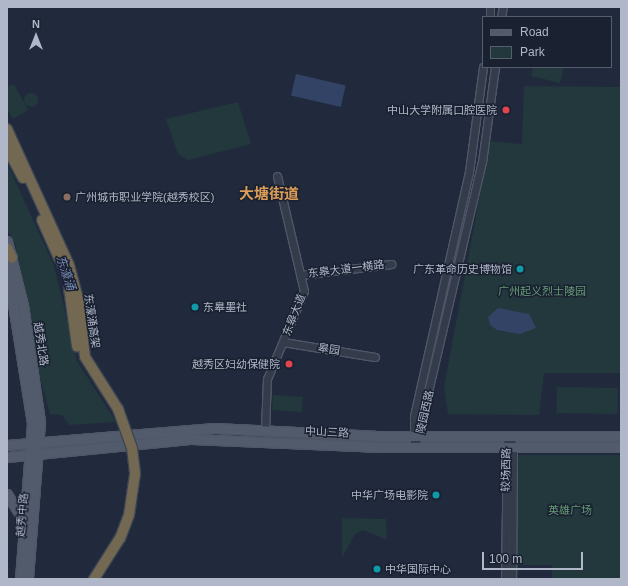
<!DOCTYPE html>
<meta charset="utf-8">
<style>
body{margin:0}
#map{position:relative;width:628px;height:586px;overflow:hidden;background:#202a3c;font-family:Helvetica,"Noto Sans SC",sans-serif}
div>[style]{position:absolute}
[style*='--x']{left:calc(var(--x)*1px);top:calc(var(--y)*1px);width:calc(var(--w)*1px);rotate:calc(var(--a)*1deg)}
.green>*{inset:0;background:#22383d;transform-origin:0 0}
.round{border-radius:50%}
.water>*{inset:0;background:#334365;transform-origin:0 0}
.river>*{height:12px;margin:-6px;padding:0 6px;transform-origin:6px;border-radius:6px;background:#334365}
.roads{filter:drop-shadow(1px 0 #4f5767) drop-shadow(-1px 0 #4f5767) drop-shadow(0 1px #4f5767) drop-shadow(0 -1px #4f5767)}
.minor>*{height:7px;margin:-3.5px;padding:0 3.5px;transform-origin:3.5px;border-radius:3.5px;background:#343c4c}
.major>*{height:9px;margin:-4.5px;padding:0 4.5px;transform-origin:4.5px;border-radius:4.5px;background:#525b6c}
.highway>*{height:10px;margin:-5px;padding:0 5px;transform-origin:5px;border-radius:5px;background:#736851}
.bridges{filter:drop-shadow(1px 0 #3c4454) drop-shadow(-1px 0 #3c4454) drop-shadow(0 1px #3c4454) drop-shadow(0 -1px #3c4454)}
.highway-bridge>*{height:10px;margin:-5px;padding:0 5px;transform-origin:5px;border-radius:5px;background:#736851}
.dots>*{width:11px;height:11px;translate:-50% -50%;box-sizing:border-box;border:2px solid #1a2131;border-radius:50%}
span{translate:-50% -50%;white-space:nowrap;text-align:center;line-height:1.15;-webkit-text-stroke:3px #1a2131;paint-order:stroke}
.poi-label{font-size:11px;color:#afb7c8}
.right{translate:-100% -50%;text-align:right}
.left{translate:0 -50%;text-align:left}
.street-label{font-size:11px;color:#afb7c8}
.park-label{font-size:11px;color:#659b76}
.water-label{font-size:12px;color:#758ab2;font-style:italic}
.district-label{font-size:15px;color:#db9c57;font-weight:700}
.frame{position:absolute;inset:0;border:8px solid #afb7c8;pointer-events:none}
.legend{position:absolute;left:482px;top:16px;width:130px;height:52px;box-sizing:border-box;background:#1a2131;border:1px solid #565d6d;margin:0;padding:5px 7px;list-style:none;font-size:12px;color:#afb7c8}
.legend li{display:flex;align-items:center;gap:8px;height:20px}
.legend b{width:20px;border:1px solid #565d6d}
.north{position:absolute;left:16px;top:16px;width:40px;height:40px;-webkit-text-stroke:3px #1a2131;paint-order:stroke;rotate:0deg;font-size:11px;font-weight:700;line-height:16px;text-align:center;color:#afb7c8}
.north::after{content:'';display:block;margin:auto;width:14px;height:18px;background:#afb7c8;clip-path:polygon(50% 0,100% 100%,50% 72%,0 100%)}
.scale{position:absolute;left:482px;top:552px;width:101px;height:18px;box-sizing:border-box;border:2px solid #afb7c8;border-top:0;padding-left:5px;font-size:12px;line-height:14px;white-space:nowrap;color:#afb7c8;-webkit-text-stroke:3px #1a2131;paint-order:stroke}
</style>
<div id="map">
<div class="green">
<div style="clip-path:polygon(533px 67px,564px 67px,560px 83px,531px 76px)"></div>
<div style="clip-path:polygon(14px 84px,28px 110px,13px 119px,7px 109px,7px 87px)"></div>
<div style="clip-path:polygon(524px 86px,621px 87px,621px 373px,544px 373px,539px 415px,448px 414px,444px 387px,490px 141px,522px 144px)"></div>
<div class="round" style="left:24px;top:93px;width:14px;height:14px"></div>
<div style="clip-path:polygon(238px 102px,251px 144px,188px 160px,178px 154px,166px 119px)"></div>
<div style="clip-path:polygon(7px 163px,54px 266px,77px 361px,116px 422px,69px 425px,62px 415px,50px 414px,36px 363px,19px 283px,16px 247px,7px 228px)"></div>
<div style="left:557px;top:387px;width:61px;height:26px;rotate:1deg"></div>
<div style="left:273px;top:395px;width:30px;height:15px;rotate:4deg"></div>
<div style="clip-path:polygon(518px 455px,621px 455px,621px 579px,552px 579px,552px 565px,518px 565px)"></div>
<div style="clip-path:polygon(342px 518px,386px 519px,387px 540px,363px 530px,355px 534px,342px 558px)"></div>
</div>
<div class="water">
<div style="left:296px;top:74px;width:51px;height:22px;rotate:13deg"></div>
<div style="clip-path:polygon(498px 308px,529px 314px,536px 328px,520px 334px,497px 330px,490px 325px,488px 317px)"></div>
</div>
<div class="river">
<div style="--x:56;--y:248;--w:44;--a:68.7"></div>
</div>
<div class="roads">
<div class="minor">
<div style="--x:490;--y:17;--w:10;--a:-90"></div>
<div style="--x:501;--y:17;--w:10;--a:-79"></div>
<div style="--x:300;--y:275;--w:92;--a:-6.9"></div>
<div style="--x:283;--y:342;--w:93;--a:9.3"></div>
<div style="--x:265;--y:430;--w:51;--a:-87.8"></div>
<div style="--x:267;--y:379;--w:95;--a:-67.2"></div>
<div style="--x:304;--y:291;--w:118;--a:-103.2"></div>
<div style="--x:509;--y:435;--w:13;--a:72"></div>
<div style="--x:513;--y:447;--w:132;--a:90.4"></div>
<div style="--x:414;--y:441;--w:25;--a:-90"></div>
<div style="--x:414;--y:416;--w:250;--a:-77.3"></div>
<div style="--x:469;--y:172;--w:106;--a:-82.4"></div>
<div style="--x:415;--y:447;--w:293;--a:-76.8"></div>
<div style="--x:482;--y:162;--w:96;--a:-82.2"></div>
<div style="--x:505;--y:579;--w:136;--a:-89.2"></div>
</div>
<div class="major">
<div style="--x:7;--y:241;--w:66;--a:76"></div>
<div style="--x:23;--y:305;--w:118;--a:81.7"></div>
<div style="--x:40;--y:422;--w:157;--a:94.4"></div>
<div style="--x:7;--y:267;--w:158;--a:80.9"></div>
<div style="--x:32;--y:423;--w:156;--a:94.4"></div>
<div style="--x:7;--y:445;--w:208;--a:-4.7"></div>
<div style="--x:214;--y:428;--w:161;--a:2.8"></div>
<div style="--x:375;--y:436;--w:246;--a:0"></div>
<div style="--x:7;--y:457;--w:186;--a:-5.6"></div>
<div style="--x:192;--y:439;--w:190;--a:2.4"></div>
<div style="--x:382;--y:447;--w:239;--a:0"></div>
<div style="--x:7;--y:494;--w:34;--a:58"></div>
</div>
<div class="highway">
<div style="--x:7;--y:248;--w:11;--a:63"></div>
</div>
</div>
<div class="bridges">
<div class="highway-bridge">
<div style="--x:7;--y:129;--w:149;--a:65.5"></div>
<div style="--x:69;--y:265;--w:38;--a:75"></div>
<div style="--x:79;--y:302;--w:55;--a:83.8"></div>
<div style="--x:85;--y:357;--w:62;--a:57.6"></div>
<div style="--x:118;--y:409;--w:41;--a:70.3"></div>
<div style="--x:132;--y:448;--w:26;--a:83"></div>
<div style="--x:135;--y:474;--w:41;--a:98.3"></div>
<div style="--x:129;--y:515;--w:25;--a:111"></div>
<div style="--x:120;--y:538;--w:49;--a:122.4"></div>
<div style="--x:7;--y:148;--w:34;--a:62"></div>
<div style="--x:42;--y:220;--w:42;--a:65.9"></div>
<div style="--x:69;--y:288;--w:59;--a:82.1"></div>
</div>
</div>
<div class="dots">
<div style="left:506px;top:110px;background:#e0444e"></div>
<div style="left:67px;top:197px;background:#8d6e63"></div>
<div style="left:520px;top:269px;background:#0f9aa8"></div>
<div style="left:195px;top:307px;background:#0f9aa8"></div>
<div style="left:289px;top:364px;background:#e0444e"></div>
<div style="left:436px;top:495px;background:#0f9aa8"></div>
<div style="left:377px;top:569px;background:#0f9aa8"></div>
</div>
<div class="poi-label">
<span class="right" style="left:497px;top:110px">中山大学附属口腔医院</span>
<span class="left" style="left:75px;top:197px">广州城市职业学院(越秀校区)</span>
<span class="right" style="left:512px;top:269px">广东革命历史博物馆</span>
<span class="left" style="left:203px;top:307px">东皋墨社</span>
<span class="right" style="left:280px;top:364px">越秀区妇幼保健院</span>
<span class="right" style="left:428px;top:495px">中华广场电影院</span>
<span class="left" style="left:385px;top:569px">中华国际中心</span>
</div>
<div class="street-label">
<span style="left:346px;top:269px;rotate:-7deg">东皋大道一横路</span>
<span style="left:294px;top:315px;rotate:-69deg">东皋大道</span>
<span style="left:92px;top:321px;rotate:82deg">东濠涌高架</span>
<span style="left:41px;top:344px;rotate:81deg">越秀北路</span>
<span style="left:329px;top:349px;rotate:9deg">皋园</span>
<span style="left:425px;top:412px;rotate:-77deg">陵园西路</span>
<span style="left:327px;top:432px;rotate:3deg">中山三路</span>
<span style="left:506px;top:470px;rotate:-89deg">较场西路</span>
<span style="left:22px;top:515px;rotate:-85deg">越秀中路</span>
</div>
<div class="park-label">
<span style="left:542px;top:291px">广州起义烈士陵园</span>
<span style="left:570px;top:510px">英雄广场</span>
</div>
<div class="water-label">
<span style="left:65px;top:273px;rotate:71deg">东濠涌</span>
</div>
<div class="district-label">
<span style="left:269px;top:194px">大塘街道</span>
</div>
<div class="frame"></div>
<ul class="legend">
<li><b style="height:5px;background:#525b6c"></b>Road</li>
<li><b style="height:11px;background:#22383d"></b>Park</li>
</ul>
<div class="north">N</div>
<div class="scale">100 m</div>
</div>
